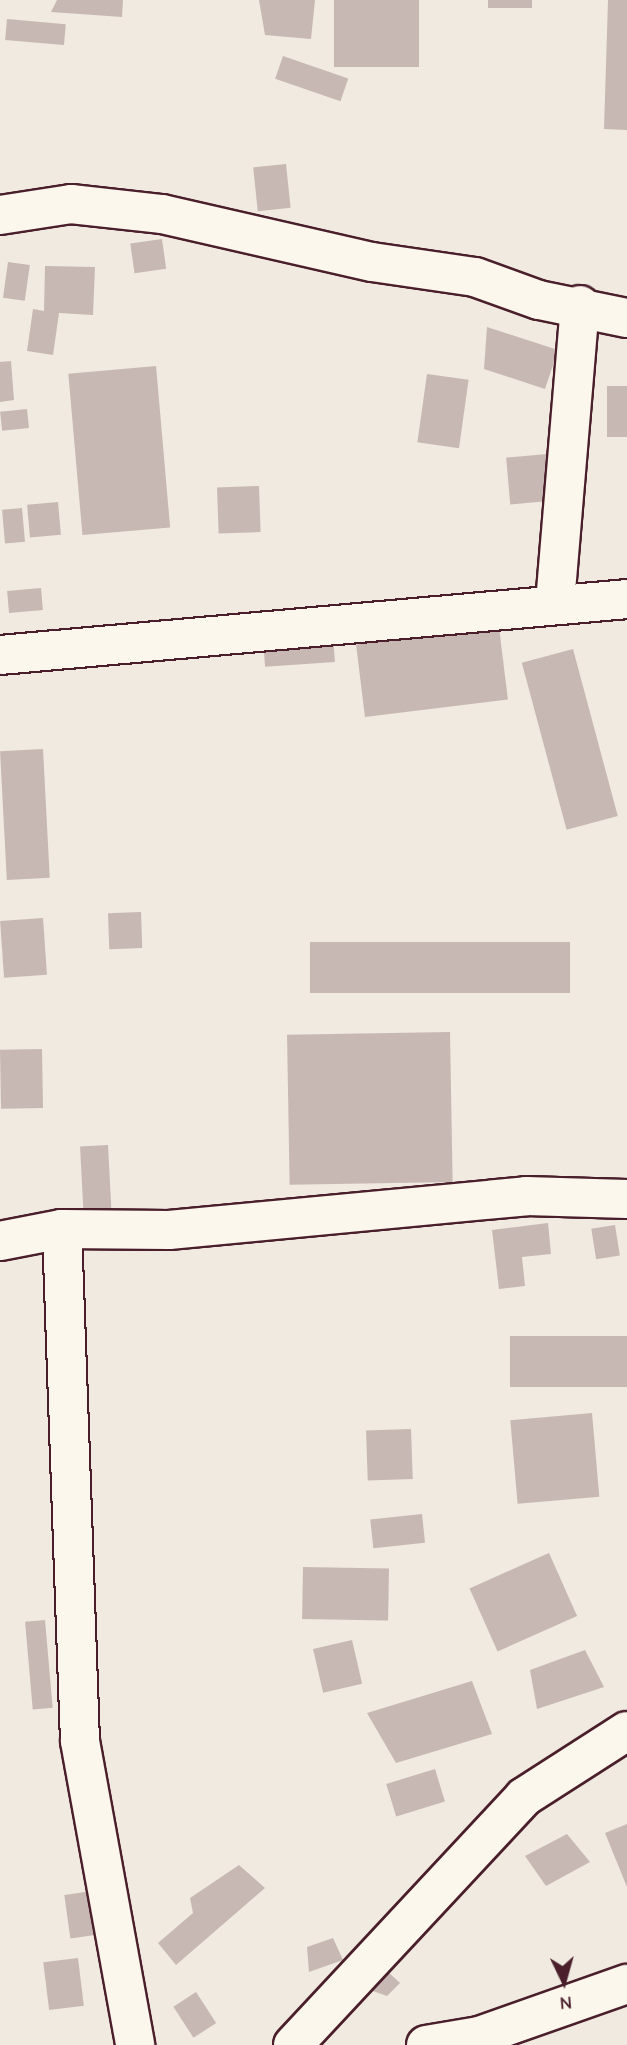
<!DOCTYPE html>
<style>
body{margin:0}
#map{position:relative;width:627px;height:2045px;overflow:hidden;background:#f0eae0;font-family:"Comic Neue",sans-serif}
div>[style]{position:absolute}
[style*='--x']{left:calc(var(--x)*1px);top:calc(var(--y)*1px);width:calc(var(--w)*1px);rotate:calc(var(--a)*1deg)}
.building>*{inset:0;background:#c8b8b3;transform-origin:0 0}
.roads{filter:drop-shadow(2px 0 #4a1f2b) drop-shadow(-2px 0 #4a1f2b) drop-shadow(0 2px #4a1f2b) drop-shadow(0 -2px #4a1f2b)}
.street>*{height:38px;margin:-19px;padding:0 19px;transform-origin:19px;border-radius:19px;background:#fbf7ec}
span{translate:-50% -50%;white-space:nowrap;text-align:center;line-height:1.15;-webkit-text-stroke:5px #fbf7ec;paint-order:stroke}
.north{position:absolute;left:529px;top:1947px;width:70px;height:70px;-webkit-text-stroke:5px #fbf7ec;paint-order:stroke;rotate:175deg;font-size:19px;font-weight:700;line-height:28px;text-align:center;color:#4a1f2b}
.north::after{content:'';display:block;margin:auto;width:24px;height:32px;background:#4a1f2b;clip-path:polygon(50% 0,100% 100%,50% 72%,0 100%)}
</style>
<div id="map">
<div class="building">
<div style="clip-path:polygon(57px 0,123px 0,122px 17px,51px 12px)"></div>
<div style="clip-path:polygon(259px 0,315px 0,311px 39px,265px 35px)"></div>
<div style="left:334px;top:0;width:85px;height:67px"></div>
<div style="left:488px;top:0;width:44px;height:8px"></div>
<div style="clip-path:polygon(608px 0,627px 0,627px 130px,604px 129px)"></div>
<div style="left:7px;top:19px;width:59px;height:21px;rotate:5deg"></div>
<div style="left:283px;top:56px;width:69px;height:24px;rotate:19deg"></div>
<div style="left:286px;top:164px;width:44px;height:33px;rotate:84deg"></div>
<div style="left:162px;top:239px;width:30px;height:32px;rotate:82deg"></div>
<div style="left:8px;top:262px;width:22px;height:36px;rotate:8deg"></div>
<div style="clip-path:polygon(45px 266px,95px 267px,93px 315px,59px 313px,53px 355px,27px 351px,33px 309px,44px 311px)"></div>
<div style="clip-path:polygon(487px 327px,558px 350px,545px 389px,484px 369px)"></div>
<div style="clip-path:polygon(11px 361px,14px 400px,0 402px,0 362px)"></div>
<div style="left:156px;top:366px;width:162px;height:88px;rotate:85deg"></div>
<div style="left:427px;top:374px;width:42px;height:69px;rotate:8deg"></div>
<div style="left:607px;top:386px;width:20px;height:51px"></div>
<div style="left:27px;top:409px;width:19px;height:27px;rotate:84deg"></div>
<div style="left:547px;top:454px;width:47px;height:41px;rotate:85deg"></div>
<div style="left:259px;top:486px;width:46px;height:42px;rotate:88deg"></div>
<div style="left:58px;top:502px;width:33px;height:31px;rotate:85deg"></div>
<div style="left:22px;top:508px;width:34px;height:20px;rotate:85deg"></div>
<div style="left:41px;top:588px;width:22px;height:34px;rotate:85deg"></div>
<div style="left:499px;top:627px;width:73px;height:144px;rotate:83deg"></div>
<div style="left:333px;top:635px;width:27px;height:70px;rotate:86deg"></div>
<div style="left:573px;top:649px;width:173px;height:53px;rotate:75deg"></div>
<div style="left:43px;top:749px;width:129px;height:43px;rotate:87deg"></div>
<div style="left:141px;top:912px;width:36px;height:33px;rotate:88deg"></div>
<div style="left:43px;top:918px;width:57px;height:43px;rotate:86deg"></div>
<div style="left:570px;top:942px;width:51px;height:260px;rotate:90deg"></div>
<div style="left:450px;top:1032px;width:150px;height:163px;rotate:89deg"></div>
<div style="left:42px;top:1049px;width:59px;height:42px;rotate:89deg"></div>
<div style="left:108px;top:1145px;width:66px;height:28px;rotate:87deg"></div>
<div style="clip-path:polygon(548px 1223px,551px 1254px,522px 1257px,525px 1286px,499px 1289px,492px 1230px)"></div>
<div style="left:615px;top:1225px;width:31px;height:24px;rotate:81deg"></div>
<div style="left:627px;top:1336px;width:51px;height:117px;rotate:90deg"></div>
<div style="left:592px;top:1413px;width:84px;height:82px;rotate:85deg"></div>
<div style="left:411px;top:1429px;width:50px;height:45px;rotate:88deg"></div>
<div style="left:422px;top:1514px;width:29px;height:52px;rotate:84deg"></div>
<div style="left:549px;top:1553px;width:69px;height:87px;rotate:66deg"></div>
<div style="left:303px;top:1567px;width:86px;height:52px;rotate:1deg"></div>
<div style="left:45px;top:1620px;width:88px;height:20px;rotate:85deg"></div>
<div style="left:352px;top:1640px;width:45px;height:40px;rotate:77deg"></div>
<div style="clip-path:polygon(585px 1650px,604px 1687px,537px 1709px,530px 1670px)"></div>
<div style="clip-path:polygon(472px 1681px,492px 1734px,396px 1763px,367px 1713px)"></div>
<div style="left:435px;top:1769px;width:34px;height:51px;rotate:73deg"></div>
<div style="clip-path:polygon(627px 1824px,627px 1887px,605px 1833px)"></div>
<div style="clip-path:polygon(567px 1834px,590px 1862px,546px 1886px,525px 1856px)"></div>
<div style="clip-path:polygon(239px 1865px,265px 1888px,176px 1965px,158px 1943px,193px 1913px,190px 1898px)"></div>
<div style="left:92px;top:1891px;width:44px;height:28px;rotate:82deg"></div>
<div style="clip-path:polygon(333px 1938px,343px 1960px,309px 1972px,307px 1947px)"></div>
<div style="left:78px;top:1958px;width:48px;height:35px;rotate:83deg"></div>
<div style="clip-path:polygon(388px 1972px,400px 1983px,387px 1996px,370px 1990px)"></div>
<div style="left:196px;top:1992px;width:37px;height:27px;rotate:57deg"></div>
</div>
<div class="roads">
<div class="street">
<div style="--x:0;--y:215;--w:72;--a:-8.8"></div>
<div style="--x:71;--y:204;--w:92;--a:6.3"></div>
<div style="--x:162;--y:214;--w:215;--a:12.9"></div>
<div style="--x:372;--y:262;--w:104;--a:8.3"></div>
<div style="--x:475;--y:277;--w:68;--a:19.8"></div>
<div style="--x:539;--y:300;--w:90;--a:11.6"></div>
<div style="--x:555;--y:603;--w:299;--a:-85.2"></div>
<div style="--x:0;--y:655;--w:629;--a:-5.1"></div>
<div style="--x:62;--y:1229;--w:512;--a:87.99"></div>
<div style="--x:80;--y:1741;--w:309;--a:79.7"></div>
<div style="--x:0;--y:1241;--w:63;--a:-11"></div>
<div style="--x:62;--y:1229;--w:107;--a:0.5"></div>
<div style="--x:169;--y:1230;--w:359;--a:-5.4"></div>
<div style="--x:526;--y:1196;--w:101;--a:1.7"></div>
<div style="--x:293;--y:2045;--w:339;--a:-47"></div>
<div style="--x:524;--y:1797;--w:122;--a:-32.7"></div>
<div style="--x:426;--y:2045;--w:54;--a:-9.6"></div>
<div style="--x:479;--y:2036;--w:157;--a:-19.4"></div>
</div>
</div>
<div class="north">N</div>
</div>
